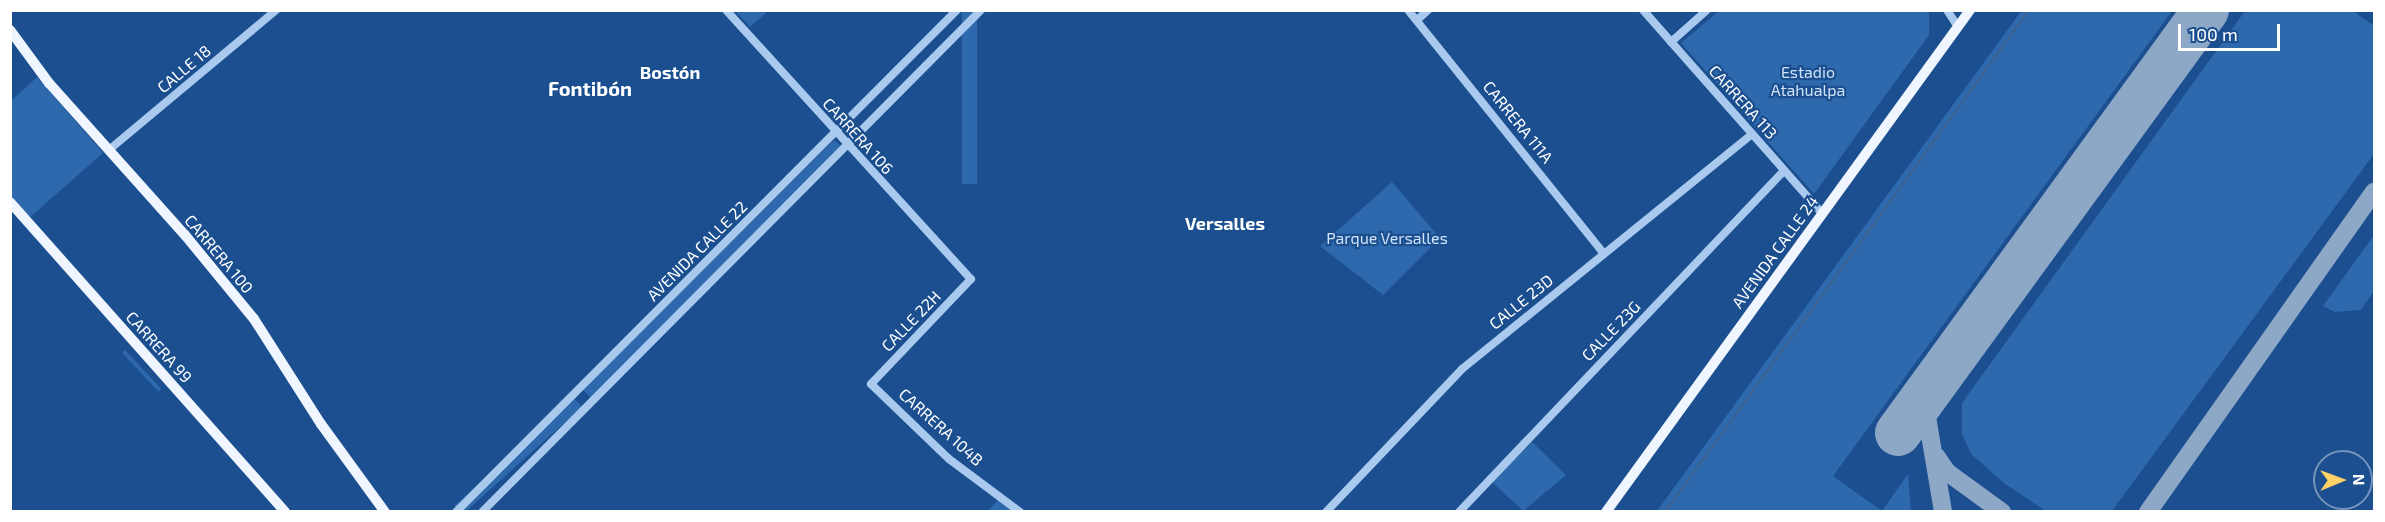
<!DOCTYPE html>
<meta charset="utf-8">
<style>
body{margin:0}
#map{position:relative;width:2385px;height:522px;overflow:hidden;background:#1b4f8f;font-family:"Exo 2",sans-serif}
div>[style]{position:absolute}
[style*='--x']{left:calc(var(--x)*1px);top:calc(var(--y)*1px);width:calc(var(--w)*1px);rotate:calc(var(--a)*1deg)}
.green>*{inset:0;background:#2e69ad;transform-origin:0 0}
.stream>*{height:2px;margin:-1px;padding:0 1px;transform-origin:1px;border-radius:1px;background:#3c6290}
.taxiway>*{height:18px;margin:-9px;padding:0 9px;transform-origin:9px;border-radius:9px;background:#8da7c7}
.runway>*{height:46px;margin:-23px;padding:0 23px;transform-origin:23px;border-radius:23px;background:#8da7c7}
.minor>*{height:8px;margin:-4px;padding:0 4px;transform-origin:4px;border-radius:4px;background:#a9c9ee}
.major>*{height:10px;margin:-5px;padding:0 5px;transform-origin:5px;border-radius:5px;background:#f0f6ff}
span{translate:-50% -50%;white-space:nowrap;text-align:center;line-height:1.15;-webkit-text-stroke:4.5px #1b4f8f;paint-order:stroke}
.street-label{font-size:16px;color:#fff}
.park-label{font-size:16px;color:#cfe3fa}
.neighbourhood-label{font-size:18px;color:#fff;font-weight:700}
.quarter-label{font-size:20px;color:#fff;font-weight:700}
.frame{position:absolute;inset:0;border:12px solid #fff;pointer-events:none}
.north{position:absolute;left:2313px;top:450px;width:60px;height:60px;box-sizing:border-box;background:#1b4f8f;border:2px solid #7695bc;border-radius:50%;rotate:89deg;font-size:16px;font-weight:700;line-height:24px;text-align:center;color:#fff}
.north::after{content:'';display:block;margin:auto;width:21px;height:27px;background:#ffd166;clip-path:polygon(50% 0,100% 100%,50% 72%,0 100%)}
.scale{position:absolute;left:2178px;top:24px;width:102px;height:27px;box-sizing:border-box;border:3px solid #fff;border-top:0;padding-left:8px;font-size:18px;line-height:21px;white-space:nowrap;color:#fff;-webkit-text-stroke:4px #1b4f8f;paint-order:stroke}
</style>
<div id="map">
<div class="green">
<div style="clip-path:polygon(1929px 10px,1929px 35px,1814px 194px,1681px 43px,1719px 11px)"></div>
<div style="clip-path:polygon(2022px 10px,2172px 11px,1833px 476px,1882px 511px,1908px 474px,1911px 511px,1657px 511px)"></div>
<div style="clip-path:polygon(735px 11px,764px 11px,766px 13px,750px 27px)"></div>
<div style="left:962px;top:11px;width:15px;height:173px"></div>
<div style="clip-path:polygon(2245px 11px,2353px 11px,2374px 26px,2374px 154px,2112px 511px,2046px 511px,2005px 484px,1971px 454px,1962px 434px,1962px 403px)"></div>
<div style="clip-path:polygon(37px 77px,103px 153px,29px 218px,11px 196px,11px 101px)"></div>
<div style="clip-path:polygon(834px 140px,841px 146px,591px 398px,583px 390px)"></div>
<div style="clip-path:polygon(1392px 182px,1440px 238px,1383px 295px,1320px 246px)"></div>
<div style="clip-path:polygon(2374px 235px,2374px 291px,2361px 310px,2335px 312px,2323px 306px)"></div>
<div style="left:125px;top:350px;width:53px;height:4px;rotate:47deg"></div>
<div style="left:574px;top:398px;width:12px;height:161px;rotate:48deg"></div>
<div style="clip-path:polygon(1532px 442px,1566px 475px,1523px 511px,1492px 482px)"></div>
<div style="clip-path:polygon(999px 499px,1015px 512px,987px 512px)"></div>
</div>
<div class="stream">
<div style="--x:1665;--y:512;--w:620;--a:-54.05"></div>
</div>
<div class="taxiway">
<div style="--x:1934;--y:383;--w:29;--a:106"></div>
<div style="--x:1926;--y:411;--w:102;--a:80.4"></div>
<div style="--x:1936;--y:456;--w:19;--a:55"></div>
<div style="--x:1947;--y:472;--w:68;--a:36"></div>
<div style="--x:2148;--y:512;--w:392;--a:-54.8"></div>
</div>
<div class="runway">
<div style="--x:1898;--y:433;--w:523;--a:-53.94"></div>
</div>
<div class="minor">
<div style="--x:726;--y:10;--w:364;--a:47.7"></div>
<div style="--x:971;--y:279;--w:145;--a:133.6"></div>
<div style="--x:871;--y:384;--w:108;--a:43.9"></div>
<div style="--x:949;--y:459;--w:89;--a:36.7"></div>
<div style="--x:1408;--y:10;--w:313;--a:51.2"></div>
<div style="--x:1643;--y:10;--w:271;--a:48.6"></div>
<div style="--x:1947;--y:10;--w:20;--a:57"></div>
<div style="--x:1417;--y:20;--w:15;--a:-42"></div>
<div style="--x:1671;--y:42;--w:48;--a:-41.6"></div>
<div style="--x:110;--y:149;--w:217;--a:-39.9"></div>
<div style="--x:456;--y:512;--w:709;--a:-45.06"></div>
<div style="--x:482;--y:512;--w:708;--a:-45.17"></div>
<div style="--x:1326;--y:512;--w:197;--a:-46.4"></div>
<div style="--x:1462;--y:369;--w:373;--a:-39"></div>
<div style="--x:1459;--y:512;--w:471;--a:-46.4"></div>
</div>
<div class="major">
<div style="--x:10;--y:30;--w:66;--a:53.7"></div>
<div style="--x:49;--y:83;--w:204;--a:48.2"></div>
<div style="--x:185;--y:235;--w:109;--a:50.6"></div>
<div style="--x:254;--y:319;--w:125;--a:57.5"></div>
<div style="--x:321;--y:424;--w:109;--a:54"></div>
<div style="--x:10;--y:202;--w:414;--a:48.4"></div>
<div style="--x:1606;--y:512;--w:620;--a:-54.05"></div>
</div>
<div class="street-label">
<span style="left:184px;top:69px;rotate:-40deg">CALLE 18</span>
<span style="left:1743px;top:102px;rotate:48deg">CARRERA 113</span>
<span style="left:1518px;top:122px;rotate:51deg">CARRERA 111A</span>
<span style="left:858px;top:136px;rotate:48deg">CARRERA 106</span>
<span style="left:697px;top:251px;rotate:-45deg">AVENIDA CALLE 22</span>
<span style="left:1775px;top:252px;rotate:-54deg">AVENIDA CALLE 24</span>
<span style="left:219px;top:254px;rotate:50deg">CARRERA 100</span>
<span style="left:1521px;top:302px;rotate:-39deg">CALLE 23D</span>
<span style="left:911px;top:321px;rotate:-46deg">CALLE 22H</span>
<span style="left:1611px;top:331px;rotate:-46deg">CALLE 23G</span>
<span style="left:159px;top:347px;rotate:48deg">CARRERA 99</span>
<span style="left:941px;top:427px;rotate:42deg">CARRERA 104B</span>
</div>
<div class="park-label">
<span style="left:1808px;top:81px">Estadio<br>Atahualpa</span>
<span style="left:1387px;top:238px">Parque Versalles</span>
</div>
<div class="neighbourhood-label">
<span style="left:670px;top:72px">Bostón</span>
<span style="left:1225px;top:223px">Versalles</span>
</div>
<div class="quarter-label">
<span style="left:590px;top:88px">Fontibón</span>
</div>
<div class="frame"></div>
<div class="north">N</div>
<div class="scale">100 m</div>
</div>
